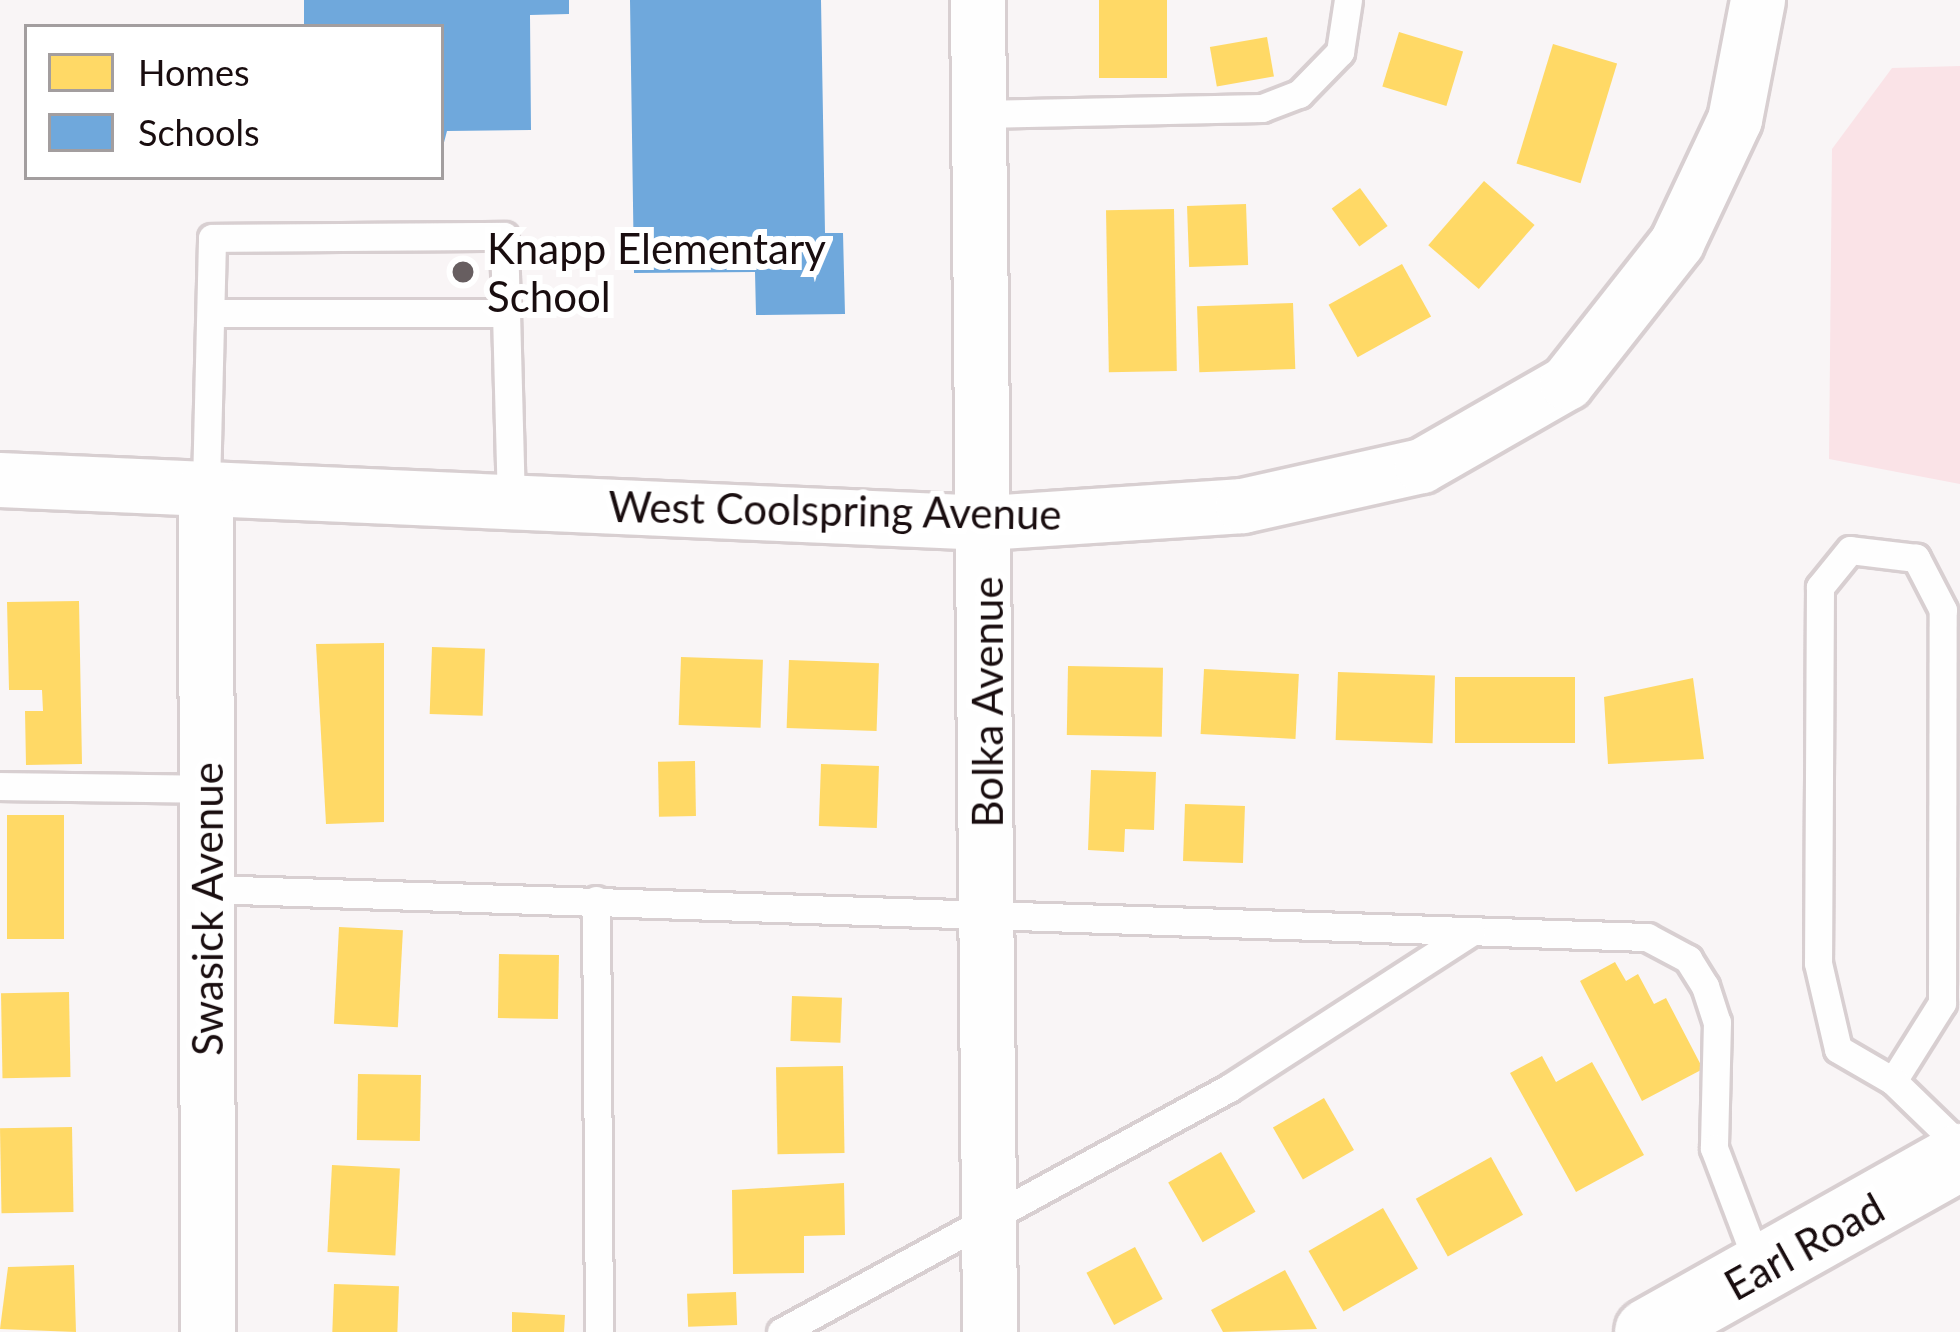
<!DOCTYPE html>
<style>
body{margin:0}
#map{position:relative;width:1960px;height:1332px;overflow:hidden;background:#f9f5f6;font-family:Lato,sans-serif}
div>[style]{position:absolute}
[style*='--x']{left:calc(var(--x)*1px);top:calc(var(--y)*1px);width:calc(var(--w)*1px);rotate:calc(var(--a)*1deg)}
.green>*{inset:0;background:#fae3e7}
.homes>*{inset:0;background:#ffd966;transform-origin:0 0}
.schools>*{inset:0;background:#6fa8dc}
.roads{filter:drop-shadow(3px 0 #d8cfd1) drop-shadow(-3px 0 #d8cfd1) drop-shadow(0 3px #d8cfd1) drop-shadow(0 -3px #d8cfd1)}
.service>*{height:27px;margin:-13.5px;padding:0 13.5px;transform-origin:13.5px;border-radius:13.5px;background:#fefefe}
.minor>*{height:54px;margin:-27px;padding:0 27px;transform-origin:27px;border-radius:27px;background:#fefefe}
.tertiary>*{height:66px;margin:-33px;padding:0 33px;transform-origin:33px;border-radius:33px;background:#fefefe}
.dots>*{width:33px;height:33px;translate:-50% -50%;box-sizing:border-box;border:6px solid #fff;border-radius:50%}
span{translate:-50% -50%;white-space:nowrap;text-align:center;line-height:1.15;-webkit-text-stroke:12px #fff;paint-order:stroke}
.poi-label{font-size:42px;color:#190d0f}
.left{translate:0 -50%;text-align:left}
.street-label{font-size:42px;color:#190d0f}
.legend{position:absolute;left:24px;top:24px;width:420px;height:156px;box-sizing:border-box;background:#fff;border:3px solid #a39e9f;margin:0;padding:15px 21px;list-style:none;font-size:36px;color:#190d0f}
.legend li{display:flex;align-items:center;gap:24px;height:60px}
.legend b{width:60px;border:3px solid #a39e9f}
</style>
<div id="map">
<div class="green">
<div style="clip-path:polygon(1960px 66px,1960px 484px,1829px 459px,1832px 149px,1892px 68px)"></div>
</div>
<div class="homes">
<div style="left:1099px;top:0;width:68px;height:78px"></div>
<div style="left:1399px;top:32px;width:67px;height:57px;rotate:17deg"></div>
<div style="left:1267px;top:37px;width:40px;height:58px;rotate:80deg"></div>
<div style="left:1553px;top:44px;width:67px;height:125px;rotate:17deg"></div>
<div style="left:1484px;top:181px;width:67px;height:85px;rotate:41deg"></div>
<div style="left:1360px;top:188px;width:47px;height:35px;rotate:54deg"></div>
<div style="left:1246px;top:204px;width:61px;height:59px;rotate:88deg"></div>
<div style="left:1174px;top:209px;width:162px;height:68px;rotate:89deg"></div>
<div style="left:1402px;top:264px;width:60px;height:84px;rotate:61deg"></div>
<div style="left:1293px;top:303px;width:66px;height:96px;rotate:88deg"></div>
<div style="clip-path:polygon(79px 601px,82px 764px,26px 765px,25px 711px,43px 711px,42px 690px,9px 690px,7px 602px)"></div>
<div style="clip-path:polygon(384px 643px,384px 822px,326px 824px,316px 644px)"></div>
<div style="left:432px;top:647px;width:53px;height:67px;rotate:2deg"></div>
<div style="left:681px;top:657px;width:82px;height:68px;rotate:2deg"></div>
<div style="left:789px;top:660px;width:90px;height:68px;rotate:2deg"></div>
<div style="left:1068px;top:666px;width:95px;height:69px;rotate:1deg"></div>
<div style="left:1204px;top:669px;width:95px;height:65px;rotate:3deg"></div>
<div style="left:1338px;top:672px;width:97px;height:68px;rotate:2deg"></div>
<div style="left:1575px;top:677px;width:66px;height:120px;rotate:90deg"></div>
<div style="clip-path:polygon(1693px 678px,1704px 759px,1608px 764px,1604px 697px)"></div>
<div style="left:695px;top:761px;width:55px;height:37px;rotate:89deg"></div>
<div style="left:821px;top:764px;width:58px;height:62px;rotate:2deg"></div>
<div style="clip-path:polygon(1091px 770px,1156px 772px,1154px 830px,1125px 829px,1124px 852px,1088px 850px)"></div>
<div style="left:1185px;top:804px;width:60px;height:57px;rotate:2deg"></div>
<div style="left:7px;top:815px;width:57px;height:124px"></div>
<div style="left:339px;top:927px;width:64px;height:97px;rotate:3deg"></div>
<div style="left:499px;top:954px;width:60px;height:64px;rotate:1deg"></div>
<div style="clip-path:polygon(1615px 962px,1626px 981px,1638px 974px,1654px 1004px,1666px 998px,1703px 1069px,1642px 1101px,1580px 981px)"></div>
<div style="left:69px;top:992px;width:85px;height:68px;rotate:89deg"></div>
<div style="left:792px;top:996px;width:50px;height:45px;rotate:2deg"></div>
<div style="clip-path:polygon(1542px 1056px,1556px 1082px,1592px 1062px,1644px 1155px,1576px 1192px,1510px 1073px)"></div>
<div style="left:843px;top:1066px;width:87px;height:67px;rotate:89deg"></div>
<div style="left:358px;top:1074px;width:63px;height:66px;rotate:1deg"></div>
<div style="left:1324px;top:1098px;width:60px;height:59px;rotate:60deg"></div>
<div style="left:72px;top:1127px;width:85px;height:72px;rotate:89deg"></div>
<div style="left:1221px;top:1152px;width:69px;height:61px;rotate:60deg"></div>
<div style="left:1491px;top:1157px;width:66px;height:86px;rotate:61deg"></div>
<div style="left:332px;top:1165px;width:68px;height:87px;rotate:3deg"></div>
<div style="clip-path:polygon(844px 1183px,845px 1235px,804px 1236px,804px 1273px,733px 1274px,732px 1190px)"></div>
<div style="left:1383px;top:1208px;width:70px;height:86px;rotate:60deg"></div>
<div style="left:1135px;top:1247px;width:59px;height:55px;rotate:62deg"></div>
<div style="clip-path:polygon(74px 1265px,76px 1332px,0 1329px,8px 1267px)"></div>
<div style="clip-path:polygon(1285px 1270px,1317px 1329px,1223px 1332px,1211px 1310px)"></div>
<div style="left:334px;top:1284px;width:65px;height:48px;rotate:2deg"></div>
<div style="left:736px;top:1292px;width:33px;height:49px;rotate:88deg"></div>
<div style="clip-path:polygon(512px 1312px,565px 1315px,564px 1332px,512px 1332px)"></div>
</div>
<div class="schools">
<div style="clip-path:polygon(304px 0,569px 0,569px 14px,530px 15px,531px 130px,447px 131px,441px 154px,441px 27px,304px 27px)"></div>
<div style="clip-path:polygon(630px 0,821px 0,825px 233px,843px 233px,845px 314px,756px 315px,755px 272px,634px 273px)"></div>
</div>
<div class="roads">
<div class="service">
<div style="--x:980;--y:114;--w:282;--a:-1.2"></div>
<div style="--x:1262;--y:108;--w:40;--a:-21"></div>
<div style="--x:1299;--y:94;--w:59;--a:-45.7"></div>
<div style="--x:1340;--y:52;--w:53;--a:-81.3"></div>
<div style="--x:212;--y:313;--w:294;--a:0"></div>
<div style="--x:206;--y:486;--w:248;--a:-88.6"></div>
<div style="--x:212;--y:238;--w:292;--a:-0.4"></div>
<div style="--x:504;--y:236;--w:264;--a:88.5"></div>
<div style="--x:0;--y:786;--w:207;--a:0.8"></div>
<div style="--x:207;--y:889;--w:1441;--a:1.91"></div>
<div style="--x:1647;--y:937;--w:47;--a:28.2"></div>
<div style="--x:1688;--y:959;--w:32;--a:58"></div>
<div style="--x:1705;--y:986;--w:38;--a:72"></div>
<div style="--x:1717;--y:1022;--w:126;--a:91.4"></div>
<div style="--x:1714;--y:1148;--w:129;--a:69.2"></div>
<div style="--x:596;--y:900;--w:432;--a:89.6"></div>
<div style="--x:1893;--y:1081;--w:92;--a:-57.9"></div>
<div style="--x:1942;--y:1003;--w:393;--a:-89.9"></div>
<div style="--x:1943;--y:610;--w:59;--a:-117.4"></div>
<div style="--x:1916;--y:558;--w:66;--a:-173.1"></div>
<div style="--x:1850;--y:550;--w:48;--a:129"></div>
<div style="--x:1820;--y:587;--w:376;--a:90.3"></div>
<div style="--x:1818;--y:963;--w:88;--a:76.9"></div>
<div style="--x:1838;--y:1049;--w:64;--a:30.2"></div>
<div style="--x:1893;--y:1081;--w:93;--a:44.1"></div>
<div style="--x:781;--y:1332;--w:510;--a:-28.57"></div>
<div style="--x:1229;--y:1088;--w:288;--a:-32.8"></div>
</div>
<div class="minor">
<div style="--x:978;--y:0;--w:1332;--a:89.48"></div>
<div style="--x:0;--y:480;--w:988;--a:2.49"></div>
<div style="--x:987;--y:523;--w:257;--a:-3.8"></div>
<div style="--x:1243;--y:506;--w:183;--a:-12.6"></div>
<div style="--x:1422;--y:466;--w:167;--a:-29.8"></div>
<div style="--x:1567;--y:383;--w:178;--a:-51.8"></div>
<div style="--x:1677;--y:243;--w:136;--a:-64.8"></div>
<div style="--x:1735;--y:120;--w:122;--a:-79.1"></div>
<div style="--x:206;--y:486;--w:846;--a:89.86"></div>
</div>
<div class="tertiary">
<div style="--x:1648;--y:1332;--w:358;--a:-29.3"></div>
</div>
</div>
<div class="dots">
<div style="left:463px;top:272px;background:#675e60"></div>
</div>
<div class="poi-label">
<span class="left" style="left:487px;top:272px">Knapp Elementary<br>School</span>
</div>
<div class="street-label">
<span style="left:835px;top:510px;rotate:1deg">West Coolspring Avenue</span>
<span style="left:987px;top:702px;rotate:-90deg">Bolka Avenue</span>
<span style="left:207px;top:909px;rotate:-90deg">Swasick Avenue</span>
<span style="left:1804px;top:1246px;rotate:-29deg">Earl Road</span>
</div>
<ul class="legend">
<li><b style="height:33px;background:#ffd966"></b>Homes</li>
<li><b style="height:33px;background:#6fa8dc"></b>Schools</li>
</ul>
</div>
